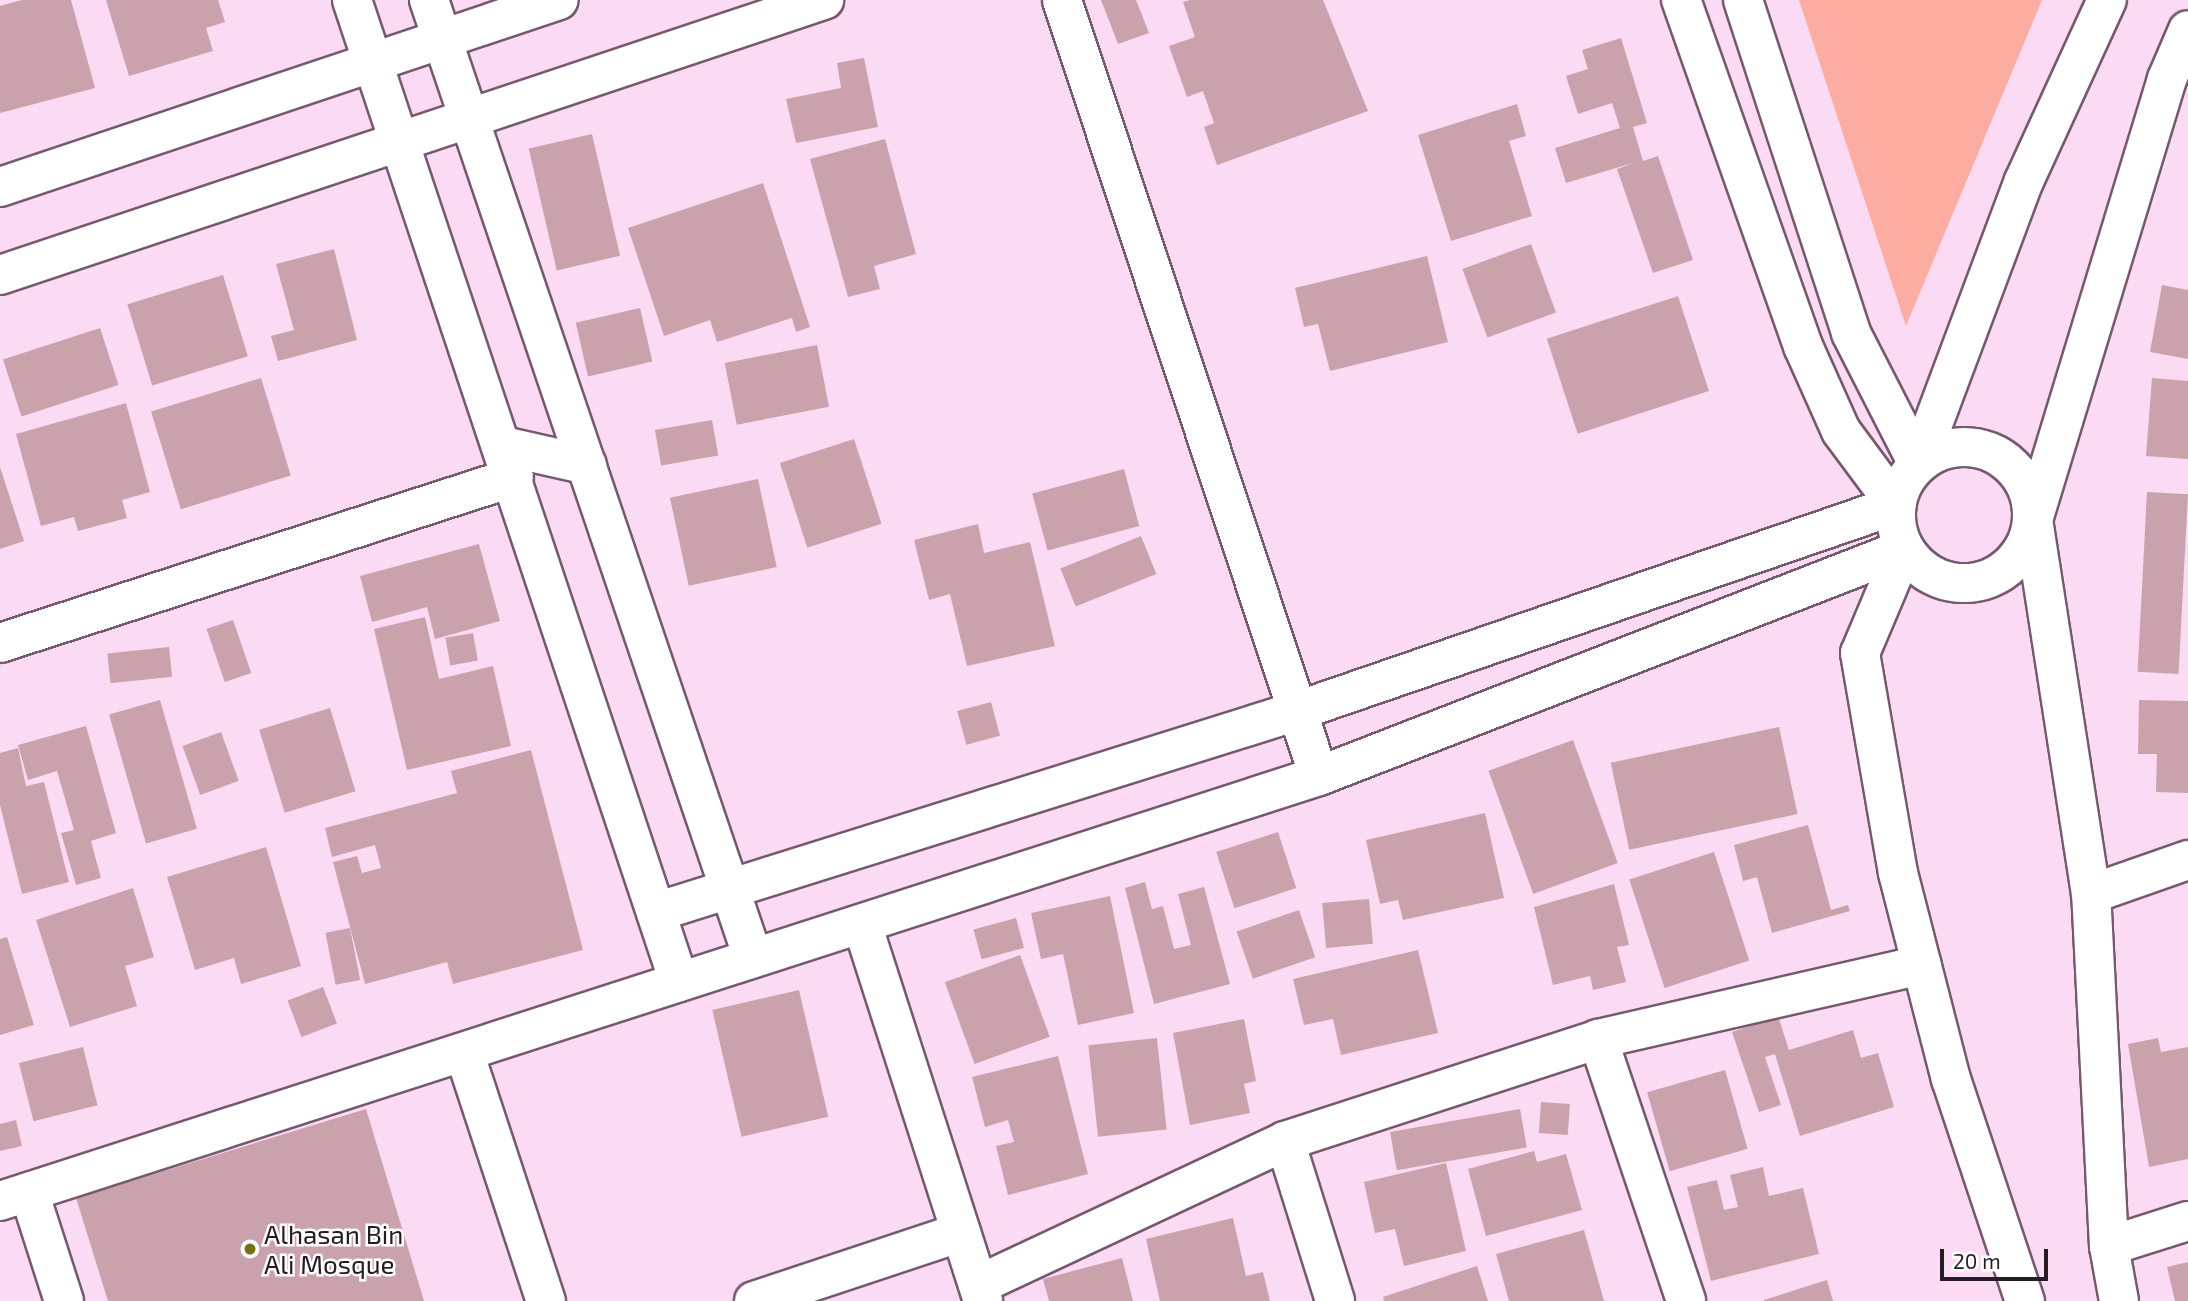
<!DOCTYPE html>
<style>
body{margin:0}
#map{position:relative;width:2188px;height:1301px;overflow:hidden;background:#fbdaf3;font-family:"Exo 2",sans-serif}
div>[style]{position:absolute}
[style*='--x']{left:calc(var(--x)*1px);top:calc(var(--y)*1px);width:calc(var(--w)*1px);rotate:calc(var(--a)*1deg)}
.green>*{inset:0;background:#fcaca1}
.building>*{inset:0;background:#caa2ac;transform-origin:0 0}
.roads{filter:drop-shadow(2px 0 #75596e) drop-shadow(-2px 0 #75596e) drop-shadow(0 2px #75596e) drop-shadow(0 -2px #75596e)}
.street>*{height:38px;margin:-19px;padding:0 19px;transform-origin:19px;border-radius:19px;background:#fff}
.secondary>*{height:38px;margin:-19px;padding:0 19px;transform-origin:19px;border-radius:19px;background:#fff}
.secondary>.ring{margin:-19px;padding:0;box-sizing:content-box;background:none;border:38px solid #fff;border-radius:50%}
.dots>*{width:19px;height:19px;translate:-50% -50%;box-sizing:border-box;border:4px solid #fff;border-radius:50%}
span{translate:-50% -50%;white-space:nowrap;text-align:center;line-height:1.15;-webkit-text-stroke:5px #fff;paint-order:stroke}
.poi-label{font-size:26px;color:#261a23}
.left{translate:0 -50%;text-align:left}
.scale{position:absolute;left:1940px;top:1249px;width:108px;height:32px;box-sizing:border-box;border:4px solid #261a23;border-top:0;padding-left:9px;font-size:21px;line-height:24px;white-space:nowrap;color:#261a23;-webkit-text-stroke:5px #fff;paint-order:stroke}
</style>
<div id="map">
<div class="green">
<div style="clip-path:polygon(1799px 0,2042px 0,1906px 326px)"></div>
</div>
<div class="building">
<div style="clip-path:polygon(22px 0,71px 0,95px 88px,0 113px,0 6px)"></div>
<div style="clip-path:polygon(106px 0,218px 0,225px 22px,206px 28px,213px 51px,129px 76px)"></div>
<div style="clip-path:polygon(1101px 0,1136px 0,1149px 33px,1118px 44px)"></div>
<div style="clip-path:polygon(1190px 0,1323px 0,1368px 111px,1217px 165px,1204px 127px,1214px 123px,1203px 91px,1187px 97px,1169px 46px,1195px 37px,1183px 2px)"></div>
<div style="clip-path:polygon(1621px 38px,1647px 123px,1633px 127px,1643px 161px,1658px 156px,1693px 260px,1653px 273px,1617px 169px,1636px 162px,1566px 183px,1555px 148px,1620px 128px,1612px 103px,1578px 114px,1566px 76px,1588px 69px,1582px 50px)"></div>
<div style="clip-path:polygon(864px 58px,878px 127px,796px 143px,786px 99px,841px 88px,837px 63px)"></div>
<div style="clip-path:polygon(1517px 104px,1526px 136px,1509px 141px,1532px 216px,1451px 241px,1418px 135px)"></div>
<div style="left:592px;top:134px;width:125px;height:65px;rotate:77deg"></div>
<div style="clip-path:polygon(885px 139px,916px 254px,874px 266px,880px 289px,848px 297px,810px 159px)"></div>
<div style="clip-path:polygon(763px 183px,810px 327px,796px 332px,792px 318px,717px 342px,710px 320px,664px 336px,628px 228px)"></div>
<div style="left:1531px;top:244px;width:73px;height:73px;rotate:70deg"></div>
<div style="clip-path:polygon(334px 249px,357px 340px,278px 361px,271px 336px,294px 330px,276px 264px)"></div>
<div style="clip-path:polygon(1427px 256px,1448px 342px,1330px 371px,1318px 324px,1304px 327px,1295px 288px)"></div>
<div style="left:223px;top:275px;width:85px;height:100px;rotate:73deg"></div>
<div style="clip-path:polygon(2162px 285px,2188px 290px,2188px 359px,2150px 352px)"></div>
<div style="left:1678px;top:296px;width:100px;height:138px;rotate:72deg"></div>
<div style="left:640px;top:308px;width:55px;height:66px;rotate:77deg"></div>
<div style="left:100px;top:328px;width:60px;height:102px;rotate:72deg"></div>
<div style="left:817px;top:345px;width:63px;height:94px;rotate:79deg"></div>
<div style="left:261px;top:378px;width:102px;height:115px;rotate:73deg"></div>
<div style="clip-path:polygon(2152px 378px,2188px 381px,2188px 459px,2146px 456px)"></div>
<div style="clip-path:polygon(126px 403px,150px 492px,122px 500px,127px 518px,78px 531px,74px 517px,41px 526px,16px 434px)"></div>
<div style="left:712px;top:420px;width:36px;height:58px;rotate:80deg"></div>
<div style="left:854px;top:439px;width:89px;height:78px;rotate:72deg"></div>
<div style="clip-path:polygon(0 467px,24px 541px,0 549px)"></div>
<div style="left:1124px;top:469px;width:59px;height:95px;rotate:75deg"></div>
<div style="left:758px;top:479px;width:90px;height:90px;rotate:78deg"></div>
<div style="left:2147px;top:492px;width:41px;height:180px;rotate:3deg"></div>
<div style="clip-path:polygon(978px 524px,984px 553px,1030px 542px,1055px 646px,967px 666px,950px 594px,929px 600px,914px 540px)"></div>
<div style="left:1141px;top:536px;width:41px;height:87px;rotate:68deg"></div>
<div style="clip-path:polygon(479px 544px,500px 621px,435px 639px,427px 607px,372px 622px,360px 576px)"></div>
<div style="clip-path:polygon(425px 617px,439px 679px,493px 666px,511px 746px,407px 770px,374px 629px)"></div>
<div style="left:233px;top:620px;width:56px;height:28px;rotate:71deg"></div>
<div style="left:473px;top:633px;width:28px;height:28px;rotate:80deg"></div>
<div style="left:169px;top:647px;width:30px;height:62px;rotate:84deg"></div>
<div style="left:160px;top:700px;width:134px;height:53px;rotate:74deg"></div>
<div style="clip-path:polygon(2139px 700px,2188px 701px,2188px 793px,2156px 792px,2157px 754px,2138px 754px)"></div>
<div style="left:991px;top:702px;width:35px;height:35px;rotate:75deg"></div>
<div style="left:330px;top:708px;width:87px;height:74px;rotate:73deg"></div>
<div style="clip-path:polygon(86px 726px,116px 833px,91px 841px,101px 878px,76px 885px,61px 833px,74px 830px,57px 771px,28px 780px,18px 745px)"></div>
<div style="left:1779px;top:727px;width:89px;height:172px;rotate:78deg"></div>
<div style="left:221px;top:732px;width:52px;height:41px;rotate:70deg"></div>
<div style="left:1573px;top:740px;width:131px;height:90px;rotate:70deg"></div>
<div style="clip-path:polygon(18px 748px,26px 786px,44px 782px,69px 882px,22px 894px,0 805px,0 753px)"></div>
<div style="clip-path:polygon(531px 750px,583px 950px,453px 984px,447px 962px,365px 984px,333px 862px,357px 856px,362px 873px,381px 868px,375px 845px,332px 857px,325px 828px,457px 793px,451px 771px)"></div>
<div style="clip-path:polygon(1485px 813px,1504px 898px,1403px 920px,1398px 900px,1380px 904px,1366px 840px)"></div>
<div style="clip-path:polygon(1808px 825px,1831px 910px,1848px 905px,1850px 911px,1772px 933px,1757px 877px,1743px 881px,1734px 845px)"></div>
<div style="left:1278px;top:832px;width:59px;height:65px;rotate:72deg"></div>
<div style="clip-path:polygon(266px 847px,301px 966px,241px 984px,234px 958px,195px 970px,167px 877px)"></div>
<div style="left:1714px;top:852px;width:114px;height:89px;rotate:72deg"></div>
<div style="clip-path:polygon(1145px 882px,1152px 909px,1163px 906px,1174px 949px,1191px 945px,1178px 894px,1204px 887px,1230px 984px,1154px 1004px,1125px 888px)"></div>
<div style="clip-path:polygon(1614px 884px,1629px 945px,1617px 947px,1626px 982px,1593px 990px,1590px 976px,1553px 985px,1534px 907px)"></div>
<div style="clip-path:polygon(133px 888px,154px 957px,125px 966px,137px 1006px,70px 1027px,36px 920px)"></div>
<div style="clip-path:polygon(1110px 896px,1134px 1013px,1078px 1025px,1063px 954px,1041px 959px,1031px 913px)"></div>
<div style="left:1369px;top:899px;width:45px;height:47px;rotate:85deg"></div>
<div style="left:1299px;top:910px;width:50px;height:66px;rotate:71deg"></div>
<div style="left:1016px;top:918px;width:31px;height:44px;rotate:75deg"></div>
<div style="left:350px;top:928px;width:53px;height:25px;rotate:79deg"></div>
<div style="clip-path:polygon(7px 937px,34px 1025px,0 1035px,0 939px)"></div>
<div style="clip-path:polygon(1418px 950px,1438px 1033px,1341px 1055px,1333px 1019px,1304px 1025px,1293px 979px)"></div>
<div style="left:1020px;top:955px;width:87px;height:80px;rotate:70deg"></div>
<div style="left:323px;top:987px;width:39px;height:38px;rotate:69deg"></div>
<div style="left:799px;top:990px;width:130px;height:89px;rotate:77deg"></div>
<div style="clip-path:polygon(1778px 1016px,1789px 1050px,1853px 1030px,1861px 1058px,1878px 1053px,1894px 1107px,1800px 1136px,1775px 1054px,1765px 1057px,1781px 1105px,1759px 1112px,1732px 1032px)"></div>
<div style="clip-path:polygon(1244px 1019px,1256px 1081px,1244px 1084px,1250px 1113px,1190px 1125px,1173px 1033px)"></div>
<div style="left:1157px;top:1038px;width:92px;height:69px;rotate:84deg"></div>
<div style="clip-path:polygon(2158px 1038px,2161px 1052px,2188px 1047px,2188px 1159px,2149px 1167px,2128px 1044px)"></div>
<div style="left:83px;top:1047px;width:60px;height:66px;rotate:76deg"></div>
<div style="clip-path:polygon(1058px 1056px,1088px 1174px,1008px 1195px,996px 1146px,1014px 1142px,1008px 1120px,985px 1127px,972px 1077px)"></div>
<div style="left:1725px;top:1070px;width:82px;height:81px;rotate:74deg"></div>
<div style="left:1541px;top:1102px;width:29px;height:31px;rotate:4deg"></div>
<div style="clip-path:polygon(366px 1109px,424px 1301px,108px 1301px,76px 1198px)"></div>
<div style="left:1520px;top:1109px;width:39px;height:132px;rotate:80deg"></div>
<div style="clip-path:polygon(16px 1120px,22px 1146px,0 1151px,0 1124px)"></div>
<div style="clip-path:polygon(1534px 1151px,1537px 1162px,1566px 1154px,1582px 1210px,1486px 1236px,1468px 1169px)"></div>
<div style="clip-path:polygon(1446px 1163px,1466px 1251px,1404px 1266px,1395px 1229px,1375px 1233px,1364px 1182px)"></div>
<div style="clip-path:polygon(1763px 1167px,1769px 1196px,1803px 1188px,1819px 1254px,1711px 1281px,1687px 1187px,1717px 1180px,1724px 1210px,1738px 1207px,1730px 1175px)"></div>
<div style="clip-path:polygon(1233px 1218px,1246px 1276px,1263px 1272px,1270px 1301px,1160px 1301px,1146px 1239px)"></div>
<div style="clip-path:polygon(1584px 1230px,1604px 1301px,1509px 1301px,1496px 1254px)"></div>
<div style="clip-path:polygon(1122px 1258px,1133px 1301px,1049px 1301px,1043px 1279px)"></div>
<div style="clip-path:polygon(2188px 1262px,2188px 1301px,2175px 1301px,2167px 1267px)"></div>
<div style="clip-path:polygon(1477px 1266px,1488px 1301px,1384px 1301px,1383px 1297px)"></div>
<div style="clip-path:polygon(1827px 1280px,1833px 1301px,1764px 1301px,1764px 1300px)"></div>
</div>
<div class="roads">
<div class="street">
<div style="--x:1062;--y:0;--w:817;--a:71.68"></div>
<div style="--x:503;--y:446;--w:86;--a:12.7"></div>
<div style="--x:0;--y:643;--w:540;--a:-17.9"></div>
<div style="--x:2091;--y:894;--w:103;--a:-19.3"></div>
<div style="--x:862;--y:924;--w:396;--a:72.2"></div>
<div style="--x:1598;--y:1039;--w:276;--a:71.4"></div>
<div style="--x:464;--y:1052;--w:262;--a:71.8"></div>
<div style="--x:1285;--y:1141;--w:168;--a:72.6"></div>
<div style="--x:29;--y:1192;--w:114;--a:72.2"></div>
<div style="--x:2109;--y:1246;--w:83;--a:-17.6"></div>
<div style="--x:978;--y:1285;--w:339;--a:-25.1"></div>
<div style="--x:1285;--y:1141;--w:329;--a:-18"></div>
<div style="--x:1598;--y:1039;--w:332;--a:-12.9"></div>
<div style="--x:754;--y:1301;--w:218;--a:-18.4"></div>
</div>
<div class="secondary">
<div style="--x:352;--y:0;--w:1035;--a:71.58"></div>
<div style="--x:429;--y:0;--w:1011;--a:71.31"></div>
<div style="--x:1743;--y:0;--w:350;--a:72"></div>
<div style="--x:1851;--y:333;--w:147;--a:62.9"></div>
<div style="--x:0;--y:187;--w:589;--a:-18.5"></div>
<div style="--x:0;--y:275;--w:869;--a:-18.46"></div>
<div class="ring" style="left:1896px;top:447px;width:98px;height:98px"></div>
<div style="--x:1918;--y:464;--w:302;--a:-69.5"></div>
<div style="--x:2024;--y:181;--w:199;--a:-65.4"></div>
<div style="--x:1904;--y:549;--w:113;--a:112.9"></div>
<div style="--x:1860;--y:653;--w:223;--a:80.2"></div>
<div style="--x:1898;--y:873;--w:213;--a:75.6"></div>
<div style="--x:1951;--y:1079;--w:234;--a:71.6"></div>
<div style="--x:656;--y:912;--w:672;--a:-17.41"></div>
<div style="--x:1297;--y:711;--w:633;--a:-18.98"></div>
<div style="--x:1896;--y:505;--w:92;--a:-126.6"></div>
<div style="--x:1841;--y:431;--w:93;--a:-114.1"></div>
<div style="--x:1803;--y:346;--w:367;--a:-109.4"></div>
<div style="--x:0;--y:1201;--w:1386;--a:-17.86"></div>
<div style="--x:1319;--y:776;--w:627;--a:-21.21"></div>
<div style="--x:2119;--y:1301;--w:56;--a:-100.3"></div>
<div style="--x:2109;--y:1246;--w:352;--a:-92.9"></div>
<div style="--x:2091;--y:894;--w:378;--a:-98.8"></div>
<div style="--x:2033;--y:520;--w:461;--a:-73.1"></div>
<div style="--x:2167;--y:79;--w:53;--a:-66.8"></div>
</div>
</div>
<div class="dots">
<div style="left:250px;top:1249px;background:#757112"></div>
</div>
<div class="poi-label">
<span class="left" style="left:264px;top:1249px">Alhasan Bin<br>Ali Mosque</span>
</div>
<div class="scale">20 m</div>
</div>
